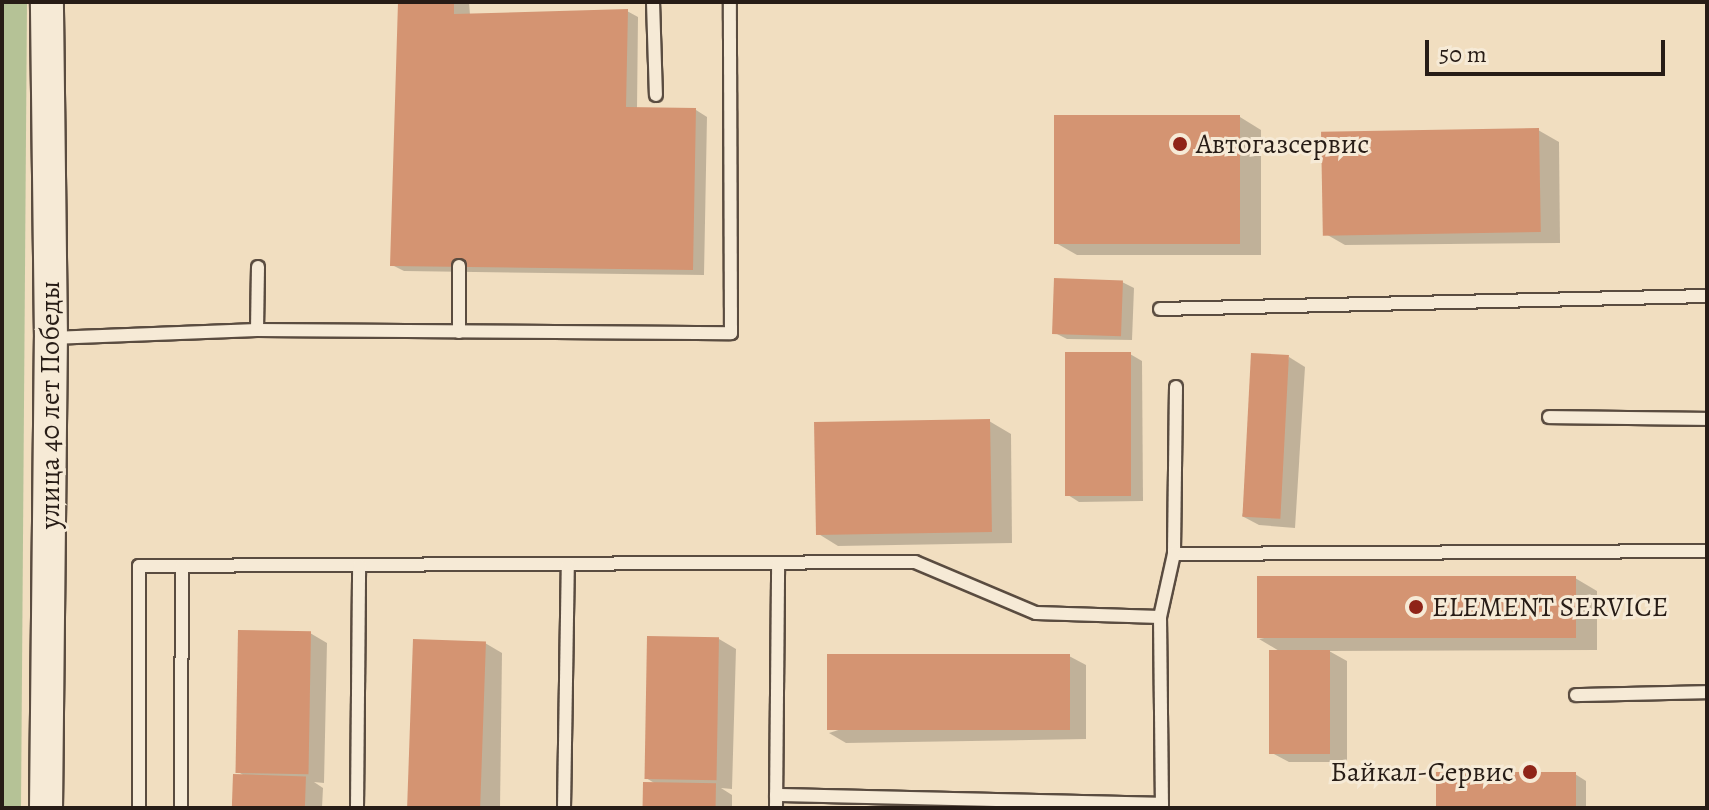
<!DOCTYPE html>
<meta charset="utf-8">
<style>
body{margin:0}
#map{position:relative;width:1709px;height:810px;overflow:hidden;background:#f1dec0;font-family:Alegreya,serif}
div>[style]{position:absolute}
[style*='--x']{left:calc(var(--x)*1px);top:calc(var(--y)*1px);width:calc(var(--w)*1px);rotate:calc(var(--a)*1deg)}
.green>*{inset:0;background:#b5c296}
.shadow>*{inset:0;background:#0003}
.building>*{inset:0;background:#d49472;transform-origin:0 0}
.roads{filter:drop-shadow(2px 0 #5a4c40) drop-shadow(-2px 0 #5a4c40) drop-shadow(0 2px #5a4c40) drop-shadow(0 -2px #5a4c40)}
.service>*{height:12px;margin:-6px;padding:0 6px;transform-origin:6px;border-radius:6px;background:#f6ead6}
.tertiary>*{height:32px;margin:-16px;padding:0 16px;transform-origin:16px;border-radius:16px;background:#f6ead6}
.dots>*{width:22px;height:22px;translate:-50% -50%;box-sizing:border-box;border:4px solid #f6ead6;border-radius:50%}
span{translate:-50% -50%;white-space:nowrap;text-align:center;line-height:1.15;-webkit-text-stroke:6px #f6ead6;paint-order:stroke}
.poi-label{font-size:28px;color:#271c16}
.left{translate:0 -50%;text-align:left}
.right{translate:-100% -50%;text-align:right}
.street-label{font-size:28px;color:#271c16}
.frame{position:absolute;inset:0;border:4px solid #271c16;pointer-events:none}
.scale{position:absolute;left:1425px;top:40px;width:240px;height:36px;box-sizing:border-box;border:4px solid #271c16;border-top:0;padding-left:10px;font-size:24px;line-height:28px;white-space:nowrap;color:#271c16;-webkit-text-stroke:6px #f6ead6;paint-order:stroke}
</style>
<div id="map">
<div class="green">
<div style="clip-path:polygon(2px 2px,27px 2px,21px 808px,2px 808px)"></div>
</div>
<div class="shadow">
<div style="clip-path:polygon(400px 2px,469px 2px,470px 15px,627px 11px,638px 17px,637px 109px,696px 110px,707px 117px,704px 275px,404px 271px,392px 265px)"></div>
<div style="clip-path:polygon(1240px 117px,1261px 130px,1261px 255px,1077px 255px,1056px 243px)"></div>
<div style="clip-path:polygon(1538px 130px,1559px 142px,1560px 243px,1345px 245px,1324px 233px)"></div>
<div style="clip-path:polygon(1122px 282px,1134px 288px,1132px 340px,1067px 339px,1055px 333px)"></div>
<div style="clip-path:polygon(1130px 354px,1142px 361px,1143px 501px,1079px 502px,1068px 495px)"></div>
<div style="clip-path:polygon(1289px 357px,1305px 367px,1295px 528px,1259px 525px,1242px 516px)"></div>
<div style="clip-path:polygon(989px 421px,1011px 434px,1012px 543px,838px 546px,817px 533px)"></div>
<div style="clip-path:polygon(1575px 578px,1597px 591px,1597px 650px,1329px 651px,1347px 661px,1347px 762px,1289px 762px,1272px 753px,1281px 652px,1259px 639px)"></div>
<div style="clip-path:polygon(310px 633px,327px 643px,324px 783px,314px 782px,323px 788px,322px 808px,235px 808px,246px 777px,237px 771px)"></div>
<div style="clip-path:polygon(719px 639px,736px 649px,732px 789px,721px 788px,732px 795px,732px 808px,645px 808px,656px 784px,646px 778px)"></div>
<div style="clip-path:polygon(415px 641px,485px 643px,502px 653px,500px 808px,414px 808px)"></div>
<div style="clip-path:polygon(1069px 656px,1086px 665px,1086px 739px,846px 743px,829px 733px)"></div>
<div style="clip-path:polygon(1575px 774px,1586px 781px,1586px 808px,1438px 808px)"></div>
</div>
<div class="building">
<div style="clip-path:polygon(398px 2px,454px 2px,454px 14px,628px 9px,626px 107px,696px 108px,693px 270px,390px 266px)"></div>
<div style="left:1240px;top:115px;width:129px;height:186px;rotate:90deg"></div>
<div style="left:1539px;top:128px;width:104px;height:218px;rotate:89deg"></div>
<div style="left:1054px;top:278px;width:69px;height:56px;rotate:2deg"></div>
<div style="left:1131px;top:352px;width:144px;height:66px;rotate:90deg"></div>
<div style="left:1251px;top:353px;width:38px;height:164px;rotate:3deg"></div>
<div style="left:990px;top:419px;width:113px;height:176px;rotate:89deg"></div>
<div style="left:1576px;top:576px;width:62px;height:319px;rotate:90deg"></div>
<div style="left:238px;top:630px;width:73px;height:143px;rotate:1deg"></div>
<div style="left:647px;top:636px;width:72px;height:143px;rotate:1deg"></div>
<div style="left:413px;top:639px;width:73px;height:169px;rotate:2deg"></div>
<div style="left:1269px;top:650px;width:61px;height:104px"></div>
<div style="left:1070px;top:654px;width:76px;height:243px;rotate:90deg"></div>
<div style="left:1436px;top:772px;width:140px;height:36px"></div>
<div style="left:233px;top:774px;width:73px;height:34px;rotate:2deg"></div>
<div style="left:643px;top:782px;width:73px;height:26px;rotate:1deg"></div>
</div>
<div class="roads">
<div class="service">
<div style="--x:653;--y:2;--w:93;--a:88.2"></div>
<div style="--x:1160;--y:309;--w:547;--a:-1.36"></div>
<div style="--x:257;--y:330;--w:474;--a:0.4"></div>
<div style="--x:731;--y:333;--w:331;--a:-90.2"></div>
<div style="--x:459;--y:332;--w:66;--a:-90"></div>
<div style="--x:51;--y:338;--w:206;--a:-2.2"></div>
<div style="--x:257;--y:330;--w:63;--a:-89.1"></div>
<div style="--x:1176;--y:387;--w:167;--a:90.7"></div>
<div style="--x:1174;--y:554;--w:533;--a:-0.32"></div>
<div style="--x:1549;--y:417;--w:158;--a:0.7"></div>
<div style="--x:1160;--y:617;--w:65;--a:-77.5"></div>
<div style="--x:1576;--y:695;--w:131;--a:-1.3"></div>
<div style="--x:776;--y:795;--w:386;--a:1.3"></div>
<div style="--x:139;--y:808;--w:242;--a:-90"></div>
<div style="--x:139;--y:566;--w:776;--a:-0.3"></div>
<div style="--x:915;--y:562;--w:131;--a:22.9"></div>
<div style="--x:1036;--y:613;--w:124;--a:1.8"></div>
<div style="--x:1160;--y:617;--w:191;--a:89.4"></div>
<div style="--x:181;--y:808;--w:242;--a:-89.8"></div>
<div style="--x:357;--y:808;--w:243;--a:-89.5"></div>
<div style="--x:564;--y:808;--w:244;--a:-89.1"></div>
<div style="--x:776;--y:808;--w:245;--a:-89.5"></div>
</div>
<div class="tertiary">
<div style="--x:46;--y:808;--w:470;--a:-89.4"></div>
<div style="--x:51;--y:338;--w:336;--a:-90.7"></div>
</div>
</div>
<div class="dots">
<div style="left:1180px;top:144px;background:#8f2418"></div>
<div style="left:1416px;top:607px;background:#8f2418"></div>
<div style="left:1530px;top:772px;background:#8f2418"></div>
</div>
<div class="poi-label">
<span class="left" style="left:1196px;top:144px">Автогазсервис</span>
<span class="left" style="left:1432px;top:607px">ELEMENT SERVICE</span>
<span class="right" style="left:1514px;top:772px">Байкал-Сервис</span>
</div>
<div class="street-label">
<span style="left:50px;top:405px;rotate:-90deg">улица 40 лет Победы</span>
</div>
<div class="frame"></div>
<div class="scale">50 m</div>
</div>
